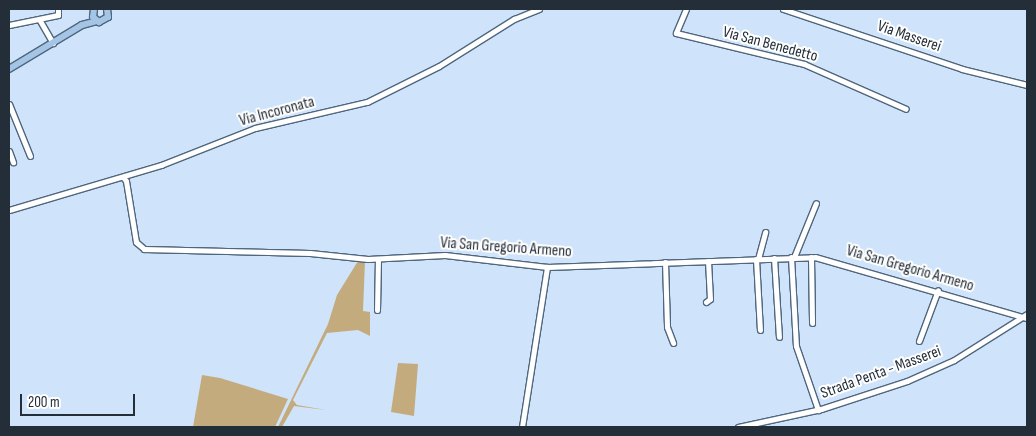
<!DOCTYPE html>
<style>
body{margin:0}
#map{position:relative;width:1036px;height:436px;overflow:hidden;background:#cfe4fa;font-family:"Sofia Sans Condensed",sans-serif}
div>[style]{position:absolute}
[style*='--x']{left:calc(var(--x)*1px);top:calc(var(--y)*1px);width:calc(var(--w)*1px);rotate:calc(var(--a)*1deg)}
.green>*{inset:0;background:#c3ab7e}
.roads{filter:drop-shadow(1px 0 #4f667d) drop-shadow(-1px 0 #4f667d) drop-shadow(0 1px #4f667d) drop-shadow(0 -1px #4f667d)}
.minor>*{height:5px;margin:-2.5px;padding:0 2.5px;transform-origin:2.5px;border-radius:2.5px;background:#fff}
.major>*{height:6px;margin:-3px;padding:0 3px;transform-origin:3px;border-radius:3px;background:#a4c5e5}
span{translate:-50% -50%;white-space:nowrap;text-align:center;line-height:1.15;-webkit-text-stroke:4px #fff;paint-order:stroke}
.street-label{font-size:16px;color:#242e38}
.frame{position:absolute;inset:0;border:10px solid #242e38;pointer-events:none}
.scale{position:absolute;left:20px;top:394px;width:115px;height:22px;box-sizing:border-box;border:2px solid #242e38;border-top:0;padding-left:6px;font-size:15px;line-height:18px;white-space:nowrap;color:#242e38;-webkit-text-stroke:4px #fff;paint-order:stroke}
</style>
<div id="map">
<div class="green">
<div style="clip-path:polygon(358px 261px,365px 261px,363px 311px,370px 312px,370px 336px,358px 330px,327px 333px,293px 400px,297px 405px,326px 410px,294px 406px,282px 427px,278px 427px,328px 324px,337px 295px)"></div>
<div style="clip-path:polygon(398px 363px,418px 364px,414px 416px,391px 412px)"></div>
<div style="clip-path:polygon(202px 375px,220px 378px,288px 399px,275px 427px,193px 427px)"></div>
</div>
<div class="roads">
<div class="minor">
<div style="--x:686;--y:9;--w:26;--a:113"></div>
<div style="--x:676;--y:33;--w:132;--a:13.6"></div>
<div style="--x:804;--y:64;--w:111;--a:23.8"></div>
<div style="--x:783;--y:9;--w:189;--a:18.5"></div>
<div style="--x:962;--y:69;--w:67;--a:13.8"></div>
<div style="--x:39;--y:19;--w:28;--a:60"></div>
<div style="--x:9;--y:25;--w:50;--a:-11.5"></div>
<div style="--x:58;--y:15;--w:6;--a:-90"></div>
<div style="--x:9;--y:104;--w:56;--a:68"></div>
<div style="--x:9;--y:151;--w:12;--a:70"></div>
<div style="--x:123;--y:177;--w:5;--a:53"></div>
<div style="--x:126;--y:181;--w:62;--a:80.7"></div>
<div style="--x:136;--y:242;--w:11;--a:41"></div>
<div style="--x:144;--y:249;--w:166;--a:1.4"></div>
<div style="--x:310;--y:253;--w:58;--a:5.9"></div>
<div style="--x:368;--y:259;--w:77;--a:-3"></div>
<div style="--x:445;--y:255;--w:103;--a:6.7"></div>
<div style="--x:547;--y:267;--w:268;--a:-2.1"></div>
<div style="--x:815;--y:257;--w:221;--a:16.1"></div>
<div style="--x:9;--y:210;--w:159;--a:-16.5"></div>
<div style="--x:161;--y:165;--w:101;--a:-21.5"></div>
<div style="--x:255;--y:128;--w:115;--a:-13.1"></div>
<div style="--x:367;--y:102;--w:80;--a:-26.6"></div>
<div style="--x:439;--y:66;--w:89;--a:-32.1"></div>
<div style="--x:514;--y:19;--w:27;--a:-22"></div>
<div style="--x:791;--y:257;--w:89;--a:86.8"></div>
<div style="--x:796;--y:346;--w:68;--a:71"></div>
<div style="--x:794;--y:257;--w:58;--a:-67.8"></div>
<div style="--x:811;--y:257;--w:66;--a:89.1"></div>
<div style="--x:774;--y:258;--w:79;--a:86.4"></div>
<div style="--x:756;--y:259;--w:71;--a:86.8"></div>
<div style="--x:758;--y:259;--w:28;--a:-75"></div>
<div style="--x:665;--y:262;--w:65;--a:88.2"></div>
<div style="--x:667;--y:327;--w:17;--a:69"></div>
<div style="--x:706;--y:302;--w:5;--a:-37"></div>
<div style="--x:710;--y:299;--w:38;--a:-93"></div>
<div style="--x:377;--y:310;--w:51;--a:-88.9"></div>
<div style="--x:919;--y:341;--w:54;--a:-69.6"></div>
<div style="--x:522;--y:427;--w:162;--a:-81.1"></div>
<div style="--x:738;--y:427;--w:85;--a:-12.2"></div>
<div style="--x:821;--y:409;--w:90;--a:-18"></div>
<div style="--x:907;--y:381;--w:51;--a:-24.1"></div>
<div style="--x:954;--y:360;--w:86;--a:-32.2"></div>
</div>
<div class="major">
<div style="--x:94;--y:9;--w:8;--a:97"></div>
<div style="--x:93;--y:17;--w:8;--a:40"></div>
<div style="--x:99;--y:22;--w:10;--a:-29"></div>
<div style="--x:108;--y:17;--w:8;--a:-97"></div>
<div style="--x:9;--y:69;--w:85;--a:-31.1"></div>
<div style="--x:82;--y:25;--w:16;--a:-15"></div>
</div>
</div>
<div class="street-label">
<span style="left:909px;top:37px;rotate:19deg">Via Masserei</span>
<span style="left:770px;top:45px;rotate:15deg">Via San Benedetto</span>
<span style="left:277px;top:112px;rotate:-15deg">Via Incoronata</span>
<span style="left:506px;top:248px;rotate:4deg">Via San Gregorio Armeno</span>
<span style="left:910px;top:269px;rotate:16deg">Via San Gregorio Armeno</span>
<span style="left:881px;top:373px;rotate:-20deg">Strada Penta - Masserei</span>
</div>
<div class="frame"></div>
<div class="scale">200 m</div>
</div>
